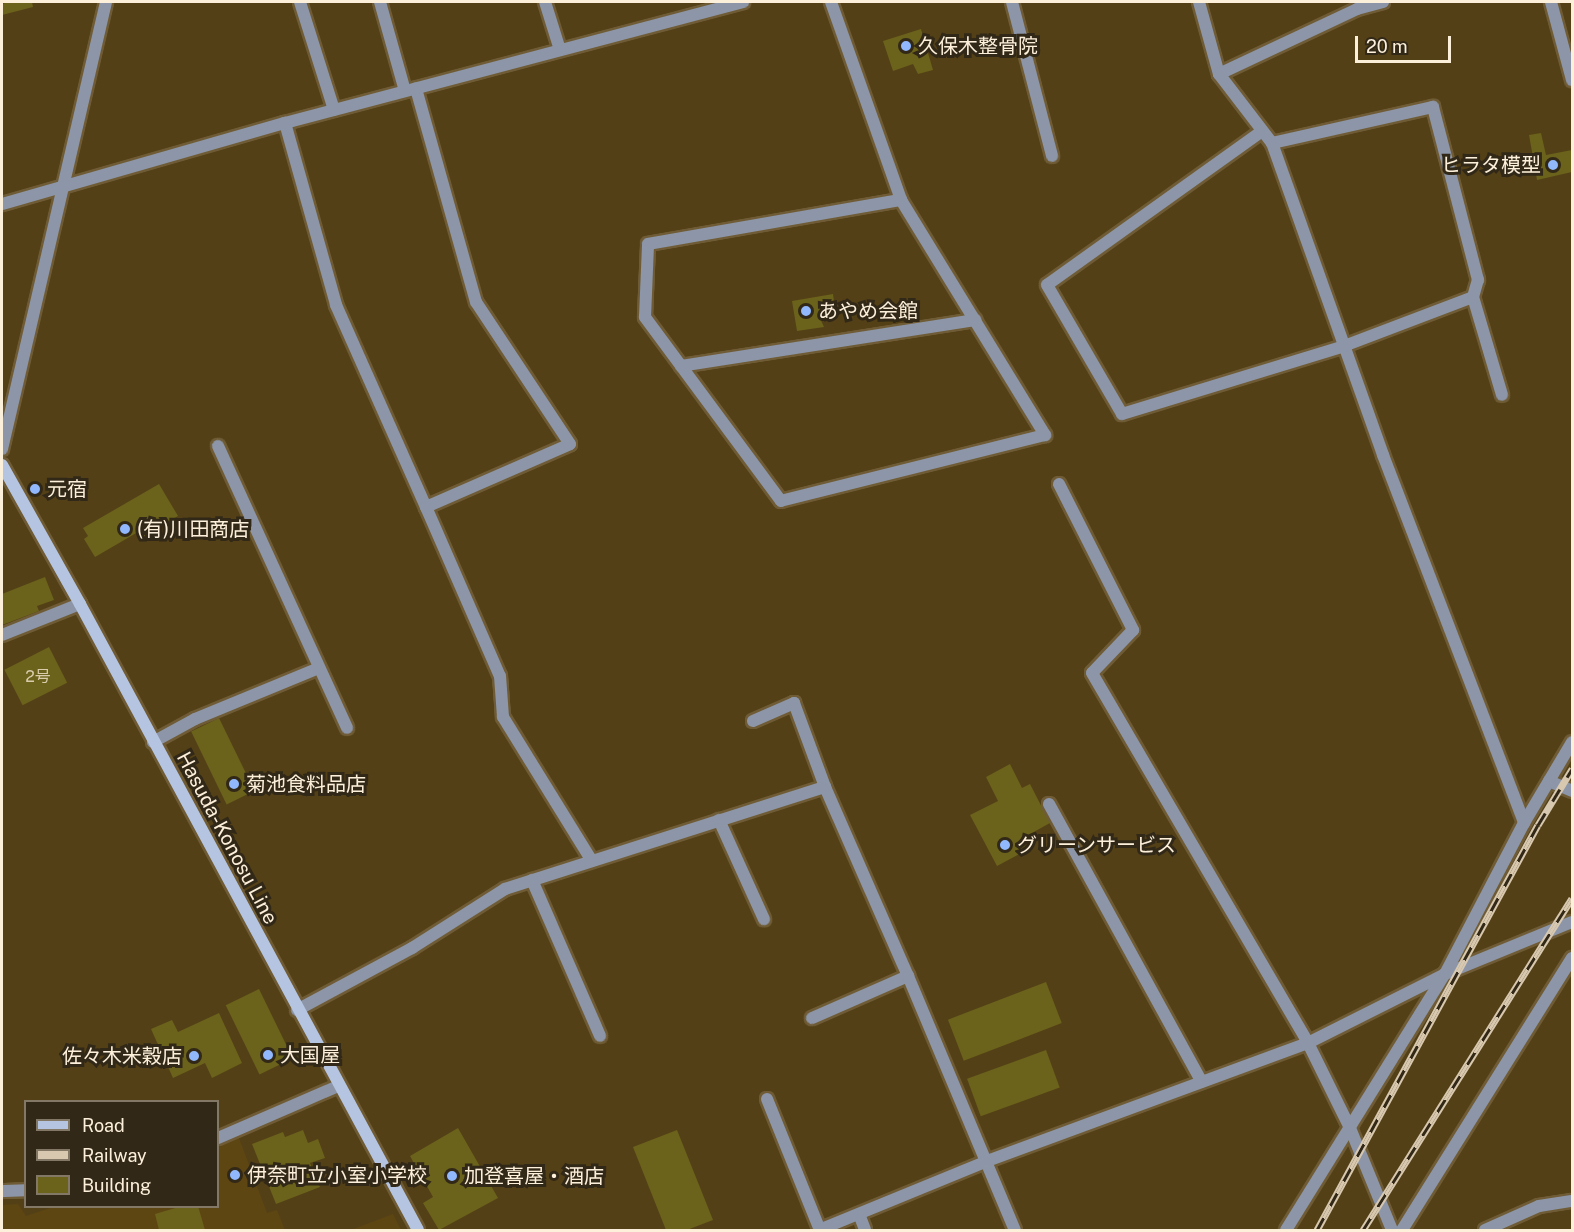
<!DOCTYPE html>
<meta charset="utf-8">
<style>
body{margin:0}
#map{position:relative;width:1574px;height:1232px;overflow:hidden;background:#544017;font-family:"Public Sans","Noto Sans JP",sans-serif}
div>[style]{position:absolute}
[style*='--x']{left:calc(var(--x)*1px);top:calc(var(--y)*1px);width:calc(var(--w)*1px);rotate:calc(var(--a)*1deg)}
.built>*{inset:0;background:#5e4613}
.building>*{inset:0;background:#6b621b;transform-origin:0 0}
.roads{filter:drop-shadow(2px 0 #6f5c36) drop-shadow(-2px 0 #6f5c36) drop-shadow(0 2px #6f5c36) drop-shadow(0 -2px #6f5c36)}
.lane>*{height:12px;margin:-6px;padding:0 6px;transform-origin:6px;border-radius:6px;background:#8c96a8}
.street>*{height:12px;margin:-6px;padding:0 6px;transform-origin:6px;border-radius:6px;background:#8c96a8}
.secondary>*{height:12px;margin:-6px;padding:0 6px;transform-origin:6px;border-radius:6px;background:#b5c5e1}
.rail>*{height:7px;margin-top:-3.5px;transform-origin:0;background:repeating-linear-gradient(90deg,#312817 0 14px,#d7c8af 0 28px);box-sizing:border-box;border-block:2px solid #d7c8af}
.dots>*{width:16px;height:16px;translate:-50% -50%;box-sizing:border-box;border:3px solid #312817;border-radius:50%}
span{translate:-50% -50%;white-space:nowrap;text-align:center;line-height:1.15;-webkit-text-stroke:6px #312817;paint-order:stroke}
.number-label{font-size:16px;color:#d8ccab}
.number-label span{-webkit-text-stroke-width:0}
.poi-label{font-size:20px;color:#fdf0db}
.left{translate:0 -50%;text-align:left}
.right{translate:-100% -50%;text-align:right}
.street-label{font-size:20px;color:#fdf0db}
.frame{position:absolute;inset:0;border:3px solid #fdf0db;pointer-events:none}
.legend{position:absolute;left:24px;top:1100px;width:195px;height:108px;box-sizing:border-box;background:#312817;border:2px solid #837865;margin:0;padding:8px 10px;list-style:none;font-size:18px;color:#fdf0db}
.legend li{display:flex;align-items:center;gap:12px;height:30px}
.legend b{width:30px;border:2px solid #837865}
.scale{position:absolute;left:1355px;top:36px;width:96px;height:27px;box-sizing:border-box;border:3px solid #fdf0db;border-top:0;padding-left:8px;font-size:18px;line-height:21px;white-space:nowrap;color:#fdf0db;-webkit-text-stroke:4px #312817;paint-order:stroke}
</style>
<div id="map">
<div class="built">
<div style="clip-path:polygon(239px 1138px,267px 1213px,277px 1210px,285px 1230px,2px 1230px,2px 1205px,18px 1204px,26px 1216px,53px 1207px,218px 1206px,218px 1146px)"></div>
<div style="clip-path:polygon(393px 1214px,401px 1230px,351px 1230px)"></div>
</div>
<div class="building">
<div style="clip-path:polygon(8px 2px,32px 2px,33px 7px,2px 15px,2px 4px)"></div>
<div style="clip-path:polygon(921px 29px,933px 70px,918px 74px,913px 64px,893px 71px,883px 41px)"></div>
<div style="clip-path:polygon(1541px 133px,1546px 155px,1572px 150px,1572px 172px,1537px 180px,1529px 135px)"></div>
<div style="clip-path:polygon(833px 294px,836px 318px,819px 316px,824px 327px,797px 331px,792px 301px)"></div>
<div style="clip-path:polygon(159px 484px,178px 516px,141px 538px,138px 532px,95px 557px,84px 539px,88px 536px,83px 528px)"></div>
<div style="clip-path:polygon(45px 577px,54px 600px,37px 606px,39px 611px,2px 625px,2px 594px)"></div>
<div style="left:49px;top:647px;width:40px;height:50px;rotate:63deg"></div>
<div style="left:219px;top:718px;width:81px;height:31px;rotate:64deg"></div>
<div style="clip-path:polygon(1010px 764px,1022px 788px,1030px 784px,1050px 823px,1021px 839px,1027px 850px,997px 866px,970px 815px,998px 801px,986px 777px)"></div>
<div style="left:1046px;top:982px;width:44px;height:105px;rotate:69deg"></div>
<div style="left:259px;top:989px;width:77px;height:37px;rotate:64deg"></div>
<div style="clip-path:polygon(219px 1013px,242px 1063px,212px 1078px,205px 1063px,173px 1078px,151px 1029px,172px 1020px,178px 1032px)"></div>
<div style="left:1046px;top:1050px;width:40px;height:84px;rotate:70deg"></div>
<div style="clip-path:polygon(458px 1128px,498px 1198px,439px 1230px,423px 1203px,433px 1197px,410px 1156px)"></div>
<div style="clip-path:polygon(303px 1130px,308px 1143px,318px 1139px,325px 1158px,310px 1163px,320px 1187px,276px 1204px,252px 1144px,283px 1132px,285px 1137px)"></div>
<div style="clip-path:polygon(677px 1130px,713px 1220px,687px 1230px,666px 1230px,633px 1147px)"></div>
<div style="clip-path:polygon(182px 1206px,198px 1206px,205px 1230px,159px 1230px,155px 1214px)"></div>
</div>
<div class="roads">
<div class="lane">
<div style="--x:545;--y:2;--w:50;--a:72.6"></div>
<div style="--x:1012;--y:2;--w:159;--a:75.4"></div>
<div style="--x:1473;--y:297;--w:102;--a:73.5"></div>
<div style="--x:218;--y:446;--w:310;--a:65.4"></div>
<div style="--x:1059;--y:484;--w:164;--a:63.1"></div>
<div style="--x:1133;--y:630;--w:59;--a:133.6"></div>
<div style="--x:1092;--y:673;--w:428;--a:59.7"></div>
<div style="--x:753;--y:721;--w:45;--a:-23.7"></div>
<div style="--x:794;--y:703;--w:90;--a:69.7"></div>
<div style="--x:1049;--y:804;--w:317;--a:61.2"></div>
<div style="--x:719;--y:820;--w:109;--a:65.6"></div>
<div style="--x:532;--y:880;--w:170;--a:66.4"></div>
<div style="--x:812;--y:1018;--w:105;--a:-23.6"></div>
<div style="--x:767;--y:1099;--w:141;--a:68"></div>
</div>
<div class="street">
<div style="--x:300;--y:2;--w:113;--a:72.5"></div>
<div style="--x:380;--y:2;--w:92;--a:74.3"></div>
<div style="--x:831;--y:2;--w:210;--a:70.5"></div>
<div style="--x:901;--y:200;--w:276;--a:58.5"></div>
<div style="--x:1045;--y:435;--w:272;--a:166"></div>
<div style="--x:781;--y:501;--w:229;--a:-126.5"></div>
<div style="--x:645;--y:317;--w:73;--a:-87.6"></div>
<div style="--x:648;--y:244;--w:257;--a:-9.9"></div>
<div style="--x:1199;--y:2;--w:75;--a:74.5"></div>
<div style="--x:1219;--y:74;--w:87;--a:52.5"></div>
<div style="--x:1272;--y:143;--w:331;--a:70.4"></div>
<div style="--x:1383;--y:455;--w:394;--a:69"></div>
<div style="--x:1551;--y:2;--w:81;--a:74.9"></div>
<div style="--x:1219;--y:74;--w:153;--a:-25.2"></div>
<div style="--x:1357;--y:9;--w:27;--a:-15"></div>
<div style="--x:285;--y:123;--w:189;--a:74.3"></div>
<div style="--x:336;--y:305;--w:221;--a:66"></div>
<div style="--x:426;--y:507;--w:157;--a:-23.6"></div>
<div style="--x:570;--y:444;--w:170;--a:-123.5"></div>
<div style="--x:476;--y:302;--w:222;--a:-105.7"></div>
<div style="--x:1262;--y:131;--w:264;--a:144.4"></div>
<div style="--x:1047;--y:285;--w:149;--a:59.8"></div>
<div style="--x:1122;--y:414;--w:232;--a:-17"></div>
<div style="--x:1344;--y:346;--w:138;--a:-20.8"></div>
<div style="--x:1473;--y:297;--w:18;--a:-74"></div>
<div style="--x:1478;--y:280;--w:179;--a:-104.6"></div>
<div style="--x:1433;--y:107;--w:165;--a:167.4"></div>
<div style="--x:2;--y:204;--w:294;--a:-16"></div>
<div style="--x:285;--y:123;--w:474;--a:-14.8"></div>
<div style="--x:681;--y:366;--w:298;--a:-8.9"></div>
<div style="--x:2;--y:449;--w:459;--a:-76.9"></div>
<div style="--x:426;--y:507;--w:184;--a:66.4"></div>
<div style="--x:500;--y:676;--w:41;--a:85.8"></div>
<div style="--x:503;--y:717;--w:169;--a:58.3"></div>
<div style="--x:2;--y:635;--w:84;--a:-21.7"></div>
<div style="--x:153;--y:742;--w:48;--a:-28.7"></div>
<div style="--x:195;--y:719;--w:134;--a:-22.4"></div>
<div style="--x:1549;--y:781;--w:25;--a:23"></div>
<div style="--x:297;--y:1010;--w:131;--a:-28.3"></div>
<div style="--x:412;--y:948;--w:110;--a:-32.4"></div>
<div style="--x:505;--y:889;--w:336;--a:-17.7"></div>
<div style="--x:825;--y:787;--w:206;--a:66.3"></div>
<div style="--x:908;--y:976;--w:276;--a:67.2"></div>
<div style="--x:1308;--y:1043;--w:95;--a:63.7"></div>
<div style="--x:1350;--y:1128;--w:110;--a:67.6"></div>
<div style="--x:218;--y:1138;--w:131;--a:-23.4"></div>
<div style="--x:2;--y:1191;--w:24;--a:-2"></div>
<div style="--x:859;--y:1214;--w:17;--a:69"></div>
<div style="--x:819;--y:1230;--w:182;--a:-22.3"></div>
<div style="--x:987;--y:1161;--w:342;--a:-20.2"></div>
<div style="--x:1308;--y:1043;--w:153;--a:-26.7"></div>
<div style="--x:1445;--y:974;--w:137;--a:-22.3"></div>
<div style="--x:1286;--y:1230;--w:301;--a:-58.2"></div>
<div style="--x:1445;--y:974;--w:170;--a:-62.4"></div>
<div style="--x:1524;--y:823;--w:94;--a:-59.3"></div>
<div style="--x:1402;--y:1230;--w:321;--a:-58"></div>
<div style="--x:1485;--y:1230;--w:59;--a:-24"></div>
<div style="--x:1539;--y:1206;--w:33;--a:-9"></div>
</div>
<div class="secondary">
<div style="--x:2;--y:465;--w:159;--a:60.7"></div>
<div style="--x:80;--y:604;--w:711;--a:61.63"></div>
</div>
</div>
<div class="rail">
<div style="--x:1317;--y:1230;--w:461;--a:-61.4"></div>
<div style="--x:1538;--y:825;--w:66;--a:-58.7"></div>
<div style="--x:1363;--y:1230;--w:392;--a:-57.8"></div>
</div>
<div class="dots">
<div style="left:906px;top:46px;background:#91b8fd"></div>
<div style="left:1553px;top:165px;background:#91b8fd"></div>
<div style="left:806px;top:311px;background:#91b8fd"></div>
<div style="left:35px;top:489px;background:#91b8fd"></div>
<div style="left:125px;top:529px;background:#91b8fd"></div>
<div style="left:234px;top:784px;background:#91b8fd"></div>
<div style="left:1005px;top:845px;background:#91b8fd"></div>
<div style="left:268px;top:1055px;background:#91b8fd"></div>
<div style="left:194px;top:1056px;background:#91b8fd"></div>
<div style="left:235px;top:1175px;background:#91b8fd"></div>
<div style="left:452px;top:1176px;background:#91b8fd"></div>
</div>
<div class="number-label">
<span style="left:38px;top:677px">2号</span>
</div>
<div class="poi-label">
<span class="left" style="left:918px;top:46px">久保木整骨院</span>
<span class="right" style="left:1541px;top:165px">ヒラタ模型</span>
<span class="left" style="left:818px;top:311px">あやめ会館</span>
<span class="left" style="left:47px;top:489px">元宿</span>
<span class="left" style="left:137px;top:529px">(有)川田商店</span>
<span class="left" style="left:246px;top:784px">菊池食料品店</span>
<span class="left" style="left:1017px;top:845px">グリーンサービス</span>
<span class="left" style="left:280px;top:1055px">大国屋</span>
<span class="right" style="left:182px;top:1056px">佐々木米穀店</span>
<span class="left" style="left:247px;top:1175px">伊奈町立小室小学校</span>
<span class="left" style="left:464px;top:1176px">加登喜屋・酒店</span>
</div>
<div class="street-label">
<span style="left:227px;top:838px;rotate:62deg">Hasuda-Konosu Line</span>
</div>
<div class="frame"></div>
<ul class="legend">
<li><b style="height:8px;background:#b5c5e1"></b>Road</li>
<li><b style="height:8px;background:#d7c8af"></b>Railway</li>
<li><b style="height:16px;background:#6b621b"></b>Building</li>
</ul>
<div class="scale">20 m</div>
</div>
